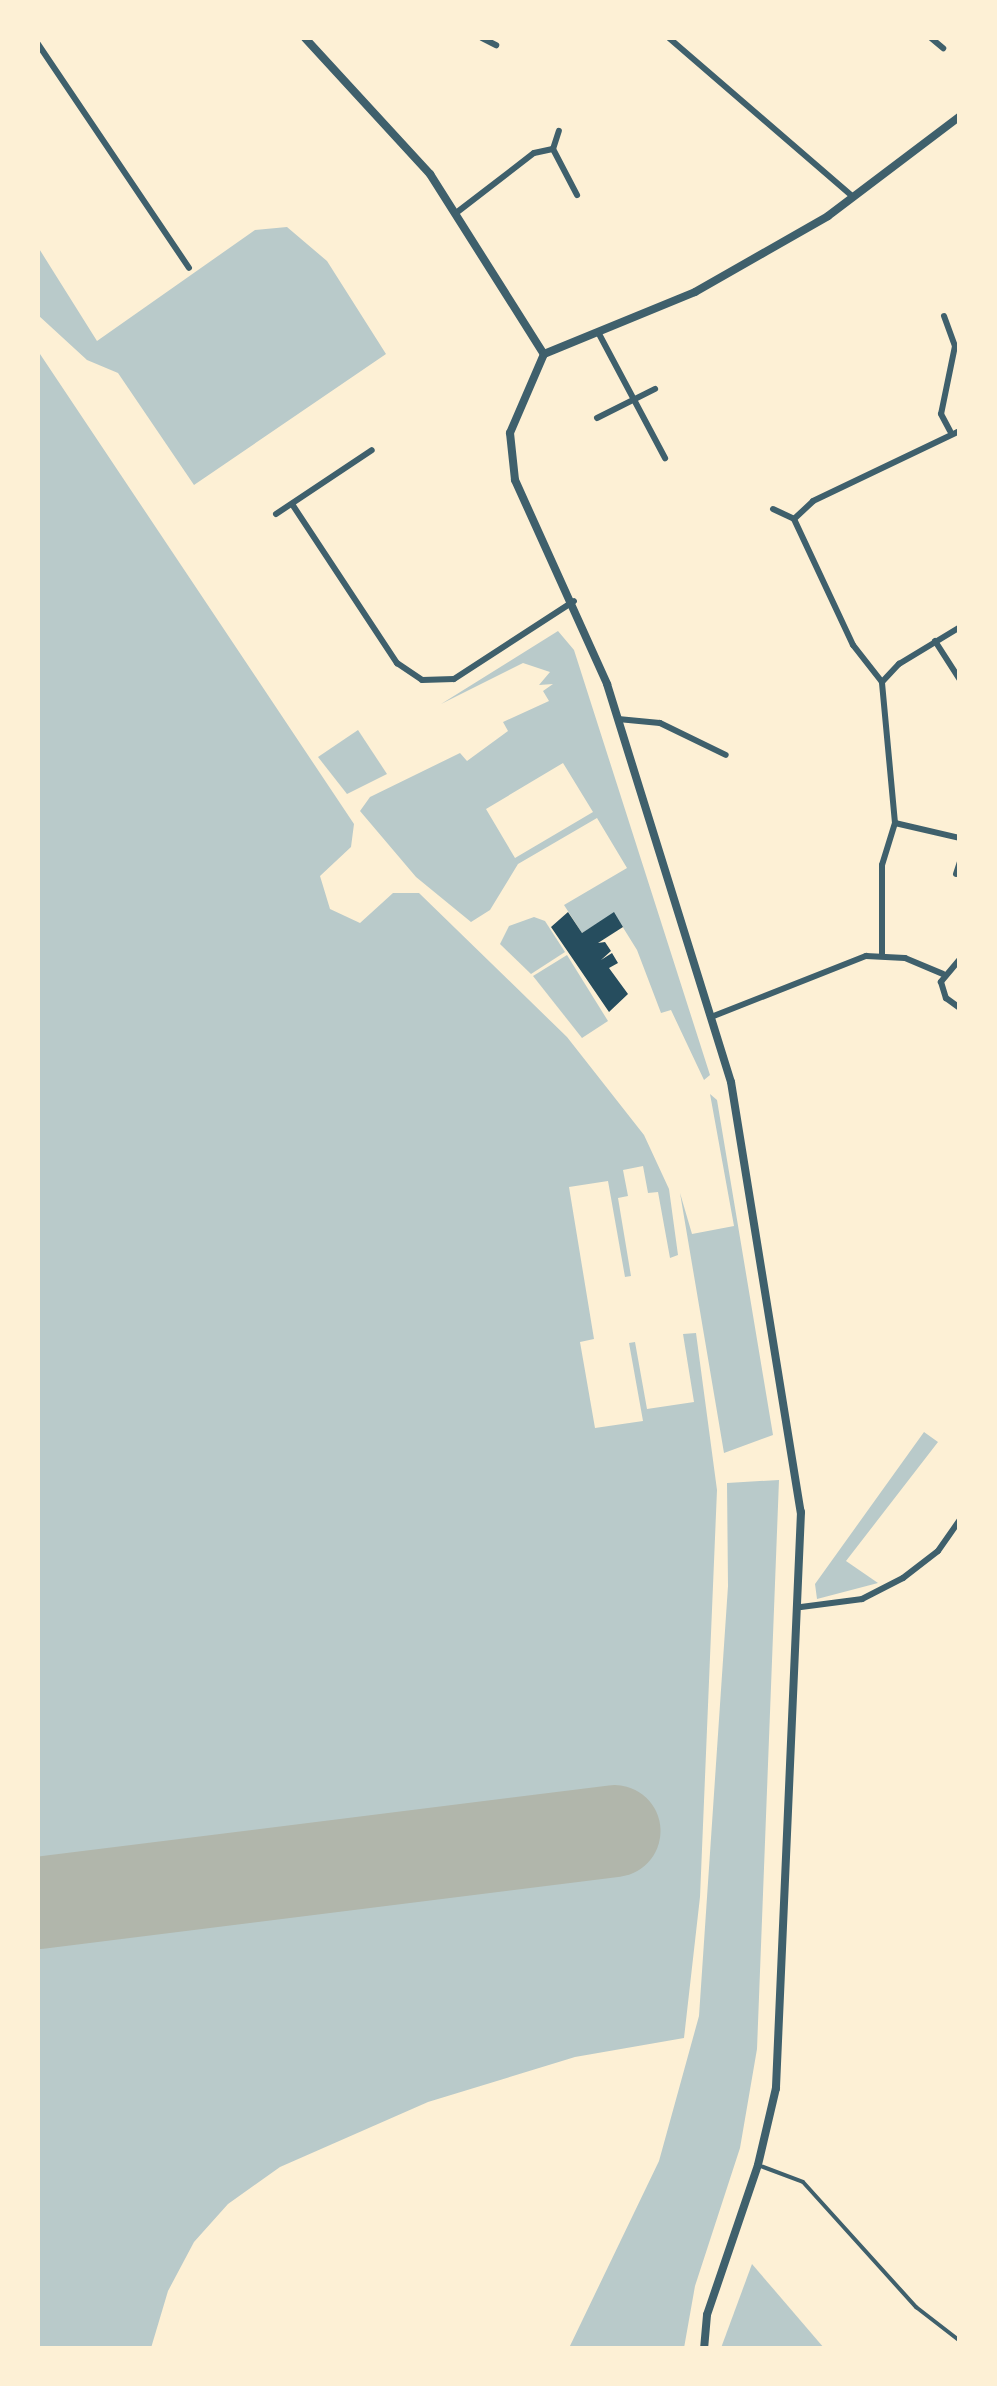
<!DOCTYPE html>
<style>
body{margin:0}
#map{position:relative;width:997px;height:2386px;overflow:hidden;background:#fdf0d5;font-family:"Libre Baskerville",serif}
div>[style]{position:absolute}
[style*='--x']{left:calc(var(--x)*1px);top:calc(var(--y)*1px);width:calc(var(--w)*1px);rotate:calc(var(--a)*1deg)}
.green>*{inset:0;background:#b9caca}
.runway>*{height:92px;margin:-46px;padding:0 46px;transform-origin:46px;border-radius:46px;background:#b1b6ab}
.building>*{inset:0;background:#264d5e}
.service>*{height:4px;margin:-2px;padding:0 2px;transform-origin:2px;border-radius:2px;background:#3f606c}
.minor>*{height:6px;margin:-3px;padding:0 3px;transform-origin:3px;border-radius:3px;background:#3f606c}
.tertiary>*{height:8px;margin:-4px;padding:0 4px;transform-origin:4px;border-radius:4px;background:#3f606c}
span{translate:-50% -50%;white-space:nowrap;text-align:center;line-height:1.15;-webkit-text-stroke:10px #fdf0d5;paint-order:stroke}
.frame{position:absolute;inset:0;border:40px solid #fdf0d5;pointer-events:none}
</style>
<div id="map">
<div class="green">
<div style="clip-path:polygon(287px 227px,327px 261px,386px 354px,194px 485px,118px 373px,87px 360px,38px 315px,38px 247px,97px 341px,255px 230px)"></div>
<div style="clip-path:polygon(38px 351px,354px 824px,351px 847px,320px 876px,330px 909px,360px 923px,393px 893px,419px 893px,567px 1037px,644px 1135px,669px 1189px,678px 1255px,670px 1258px,658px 1192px,648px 1193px,643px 1166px,623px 1170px,628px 1196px,618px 1198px,631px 1276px,625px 1277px,608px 1181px,569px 1187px,594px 1339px,580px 1342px,595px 1428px,643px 1421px,629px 1343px,635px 1342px,647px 1409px,694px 1402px,683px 1334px,696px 1333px,717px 1490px,700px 1897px,684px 2038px,575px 2057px,428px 2102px,280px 2167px,228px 2204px,194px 2242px,168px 2291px,151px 2348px,38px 2348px)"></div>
<div style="clip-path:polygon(evenodd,558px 631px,574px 650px,710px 1075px,704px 1080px,671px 1010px,661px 1013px,637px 950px,614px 913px,582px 933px,564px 905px,627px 868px,597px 818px,518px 864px,490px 910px,471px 922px,416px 877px,360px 811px,370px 797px,460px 753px,467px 761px,508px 731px,503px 722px,549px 701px,543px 691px,553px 684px,539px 685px,550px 672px,523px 663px,441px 704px,558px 631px,563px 763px,593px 812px,515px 858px,486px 809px,563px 763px)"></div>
<div style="clip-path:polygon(358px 730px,387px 774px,347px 794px,318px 757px)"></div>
<div style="clip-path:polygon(534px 917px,545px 921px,565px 952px,531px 974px,500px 944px,509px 926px)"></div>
<div style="clip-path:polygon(567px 955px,608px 1021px,582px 1038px,533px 976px)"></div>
<div style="clip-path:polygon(710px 1094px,717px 1100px,773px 1435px,724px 1453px,680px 1193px,692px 1234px,734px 1226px)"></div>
<div style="clip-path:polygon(924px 1432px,938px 1442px,846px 1561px,878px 1583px,817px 1599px,815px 1584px)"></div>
<div style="clip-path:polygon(779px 1480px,757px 2049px,740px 2148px,695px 2286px,684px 2348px,569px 2348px,659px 2161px,699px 2016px,728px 1586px,727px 1483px)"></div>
<div style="clip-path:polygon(752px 2264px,824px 2348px,721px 2348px)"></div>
</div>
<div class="runway">
<div style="--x:38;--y:1903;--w:581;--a:-7.11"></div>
</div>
<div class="building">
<div style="clip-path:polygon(568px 912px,582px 933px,614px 912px,623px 927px,598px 943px,605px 942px,611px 951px,601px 960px,612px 953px,618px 963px,609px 968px,628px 994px,609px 1012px,551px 927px)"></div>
</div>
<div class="service">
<div style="--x:758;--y:2165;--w:48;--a:20.7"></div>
<div style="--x:803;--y:2182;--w:169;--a:47.9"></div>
<div style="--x:916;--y:2307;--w:56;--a:37.7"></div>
</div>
<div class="minor">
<div style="--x:482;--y:38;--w:16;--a:27"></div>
<div style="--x:669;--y:38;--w:243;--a:40.8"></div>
<div style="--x:931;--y:38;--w:16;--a:40"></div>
<div style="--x:38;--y:44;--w:270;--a:56"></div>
<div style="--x:553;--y:149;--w:19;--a:-72"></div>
<div style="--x:456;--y:213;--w:98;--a:-37.6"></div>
<div style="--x:534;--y:153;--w:19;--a:-12"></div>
<div style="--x:553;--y:149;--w:52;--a:62.4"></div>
<div style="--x:944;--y:316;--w:32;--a:70"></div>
<div style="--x:955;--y:346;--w:69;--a:101.6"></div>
<div style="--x:941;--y:414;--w:19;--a:62"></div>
<div style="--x:598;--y:332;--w:143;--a:62"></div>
<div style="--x:597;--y:418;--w:65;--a:-26.6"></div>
<div style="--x:292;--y:504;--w:191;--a:56.6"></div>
<div style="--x:397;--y:663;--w:30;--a:34"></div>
<div style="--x:422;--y:680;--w:32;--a:-2"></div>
<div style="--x:454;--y:679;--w:143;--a:-33"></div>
<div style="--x:773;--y:509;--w:23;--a:25"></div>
<div style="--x:276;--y:514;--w:115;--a:-33.7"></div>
<div style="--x:935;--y:641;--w:46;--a:57.3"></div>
<div style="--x:882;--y:682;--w:47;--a:-128.1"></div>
<div style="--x:853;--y:645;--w:139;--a:-115.1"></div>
<div style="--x:794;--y:519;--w:26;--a:-43"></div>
<div style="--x:813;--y:501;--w:163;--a:-25.5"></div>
<div style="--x:618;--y:719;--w:42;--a:5.4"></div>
<div style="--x:660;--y:723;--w:73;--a:25.9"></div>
<div style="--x:895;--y:823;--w:67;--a:13"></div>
<div style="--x:956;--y:874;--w:13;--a:-72"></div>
<div style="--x:882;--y:956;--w:91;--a:-90"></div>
<div style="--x:882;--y:865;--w:44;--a:-72.8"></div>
<div style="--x:895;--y:823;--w:142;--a:-95.3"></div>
<div style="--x:882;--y:682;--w:25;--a:-47"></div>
<div style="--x:899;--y:664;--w:71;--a:-31.2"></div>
<div style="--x:960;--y:959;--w:30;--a:130"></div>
<div style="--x:941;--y:982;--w:17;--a:73"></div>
<div style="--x:946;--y:998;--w:17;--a:36"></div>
<div style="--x:711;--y:1017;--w:167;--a:-21.5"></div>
<div style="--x:866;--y:956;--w:39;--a:3"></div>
<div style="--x:905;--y:958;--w:41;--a:22.8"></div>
<div style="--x:801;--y:1607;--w:62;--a:-7.5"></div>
<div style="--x:862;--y:1599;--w:46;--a:-27.1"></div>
<div style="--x:903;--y:1578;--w:44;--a:-37.6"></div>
<div style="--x:938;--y:1551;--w:39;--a:-55"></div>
</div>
<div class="tertiary">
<div style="--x:305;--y:38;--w:185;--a:47.4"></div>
<div style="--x:430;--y:174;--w:213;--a:57.7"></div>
<div style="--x:544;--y:354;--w:86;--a:113.3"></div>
<div style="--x:510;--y:433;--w:47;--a:83.9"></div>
<div style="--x:515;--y:480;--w:224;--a:65.7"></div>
<div style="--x:607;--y:684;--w:417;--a:72.7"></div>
<div style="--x:731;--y:1082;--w:436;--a:80.8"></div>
<div style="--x:801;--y:1512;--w:577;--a:92.49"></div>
<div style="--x:776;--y:2088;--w:79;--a:103.2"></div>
<div style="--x:758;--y:2165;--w:158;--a:108.8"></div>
<div style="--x:707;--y:2315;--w:33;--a:95"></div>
<div style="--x:544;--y:354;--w:163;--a:-22.3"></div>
<div style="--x:695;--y:292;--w:153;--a:-29.7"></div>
<div style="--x:828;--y:216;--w:166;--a:-37.1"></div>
</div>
<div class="frame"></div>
</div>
